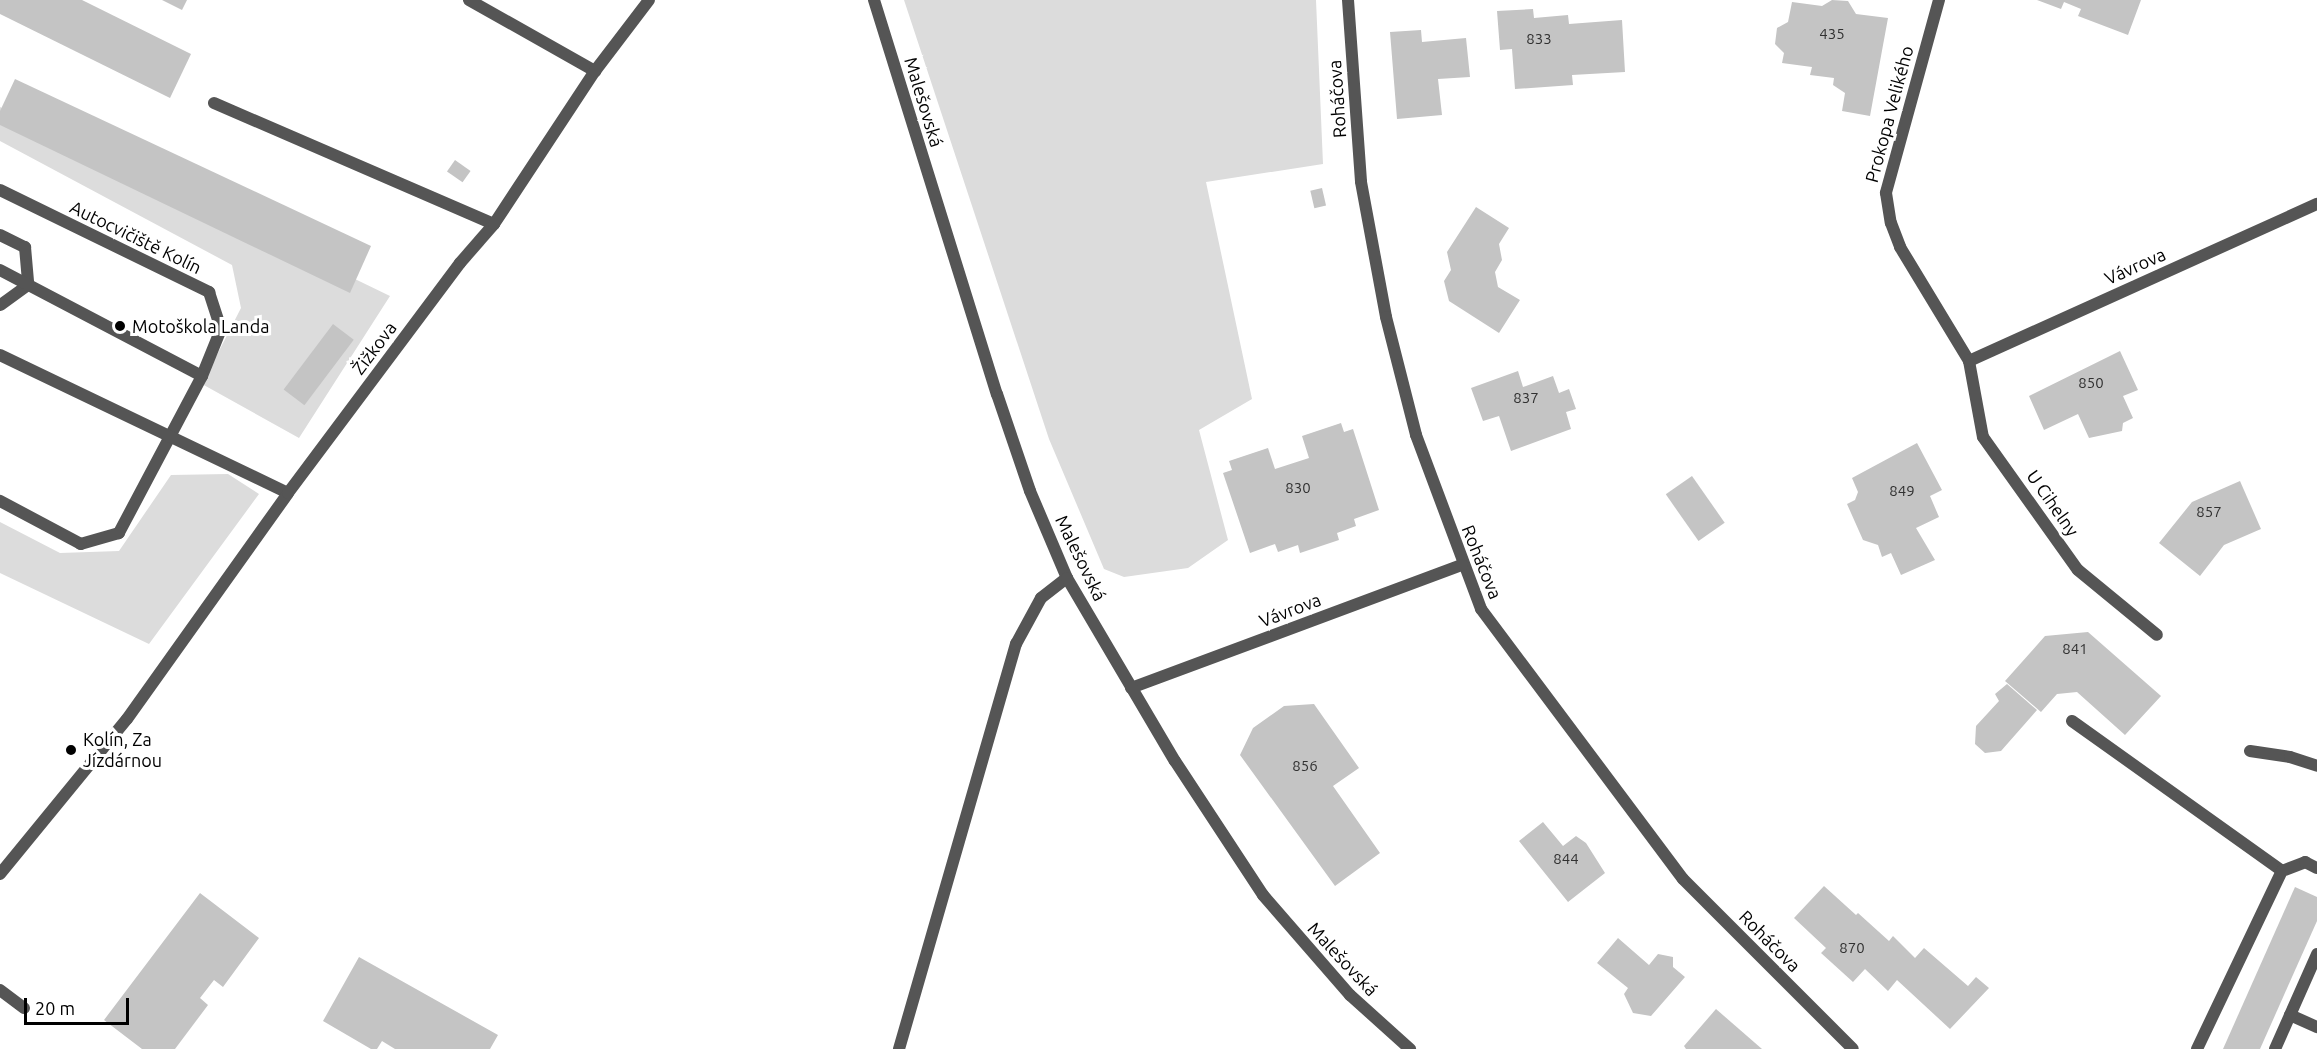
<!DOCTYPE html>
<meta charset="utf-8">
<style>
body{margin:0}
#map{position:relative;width:2317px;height:1049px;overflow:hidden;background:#fff;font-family:Ubuntu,sans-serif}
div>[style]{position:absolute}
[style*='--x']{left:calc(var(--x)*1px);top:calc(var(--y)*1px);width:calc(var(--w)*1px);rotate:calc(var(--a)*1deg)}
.green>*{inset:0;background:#dcdcdc}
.building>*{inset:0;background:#c4c4c4;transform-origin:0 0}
.service>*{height:12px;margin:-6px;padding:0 6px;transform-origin:6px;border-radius:6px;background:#555}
.minor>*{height:12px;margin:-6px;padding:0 6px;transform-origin:6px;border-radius:6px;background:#555}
.tertiary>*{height:12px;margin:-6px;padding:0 6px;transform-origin:6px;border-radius:6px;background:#555}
.dots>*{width:16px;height:16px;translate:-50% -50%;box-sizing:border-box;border:3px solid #fff;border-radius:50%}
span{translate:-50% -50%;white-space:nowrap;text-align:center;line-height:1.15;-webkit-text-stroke:6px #fff;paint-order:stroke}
.number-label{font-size:15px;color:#313131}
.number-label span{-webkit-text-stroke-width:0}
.street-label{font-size:18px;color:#000}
.poi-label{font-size:18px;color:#000}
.left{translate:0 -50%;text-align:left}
.scale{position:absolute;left:24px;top:998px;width:105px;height:27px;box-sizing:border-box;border:3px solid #000;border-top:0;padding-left:8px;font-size:18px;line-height:21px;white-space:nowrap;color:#000;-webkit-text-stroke:4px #fff;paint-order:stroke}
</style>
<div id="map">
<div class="green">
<div style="clip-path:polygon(904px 0,1316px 0,1323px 164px,1206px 182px,1252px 399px,1199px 430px,1228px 540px,1188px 568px,1124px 577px,1104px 569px,1049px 439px)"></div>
<div style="clip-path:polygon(0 107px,390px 296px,299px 438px,202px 384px,241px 308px,232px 265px,0 141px)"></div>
<div style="clip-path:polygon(228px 474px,259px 494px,149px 644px,0 573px,0 522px,60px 553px,119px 551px,171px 475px)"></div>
</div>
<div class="building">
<div style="clip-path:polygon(0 0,82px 0,191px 54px,170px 98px,0 14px)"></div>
<div style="clip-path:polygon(162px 0,187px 0,182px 10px)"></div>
<div style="clip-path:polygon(1832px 0,1848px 1px,1856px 14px,1888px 18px,1870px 116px,1842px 111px,1845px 93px,1833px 85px,1834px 78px,1810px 75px,1812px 67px,1782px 63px,1784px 53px,1775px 44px,1777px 28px,1788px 22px,1792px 2px,1822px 6px)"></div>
<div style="clip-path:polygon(2037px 0,2141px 0,2128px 35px,2078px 16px,2081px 9px,2064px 2px,2061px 9px)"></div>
<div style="clip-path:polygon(1533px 9px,1534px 18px,1568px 15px,1569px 24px,1622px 20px,1625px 72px,1572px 75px,1573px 85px,1515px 89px,1512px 49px,1500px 50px,1497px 11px)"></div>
<div style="clip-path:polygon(1421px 30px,1422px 42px,1466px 38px,1470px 77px,1438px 79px,1442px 115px,1397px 119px,1390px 32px)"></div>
<div style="clip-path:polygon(15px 79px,371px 246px,350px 293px,0 125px,0 111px)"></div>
<div style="left:455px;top:160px;width:19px;height:14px;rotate:35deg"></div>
<div style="left:1322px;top:188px;width:18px;height:12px;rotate:77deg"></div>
<div style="clip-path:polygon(1476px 207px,1509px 228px,1499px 244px,1502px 260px,1495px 272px,1498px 287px,1520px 300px,1499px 333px,1449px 301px,1444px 281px,1451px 270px,1447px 252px)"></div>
<div style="left:333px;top:324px;width:26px;height:82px;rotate:37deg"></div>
<div style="clip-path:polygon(2120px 351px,2138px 390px,2123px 396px,2133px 418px,2123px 423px,2122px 431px,2089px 438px,2078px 414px,2044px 430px,2029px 396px)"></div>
<div style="clip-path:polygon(1518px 371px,1523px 387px,1553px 376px,1559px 393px,1569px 389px,1576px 409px,1566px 412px,1571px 429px,1511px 451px,1499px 416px,1483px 421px,1471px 388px)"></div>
<div style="clip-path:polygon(1341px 423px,1344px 432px,1353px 429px,1379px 510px,1354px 519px,1356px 526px,1337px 533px,1339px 540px,1300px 553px,1298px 545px,1278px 552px,1275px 544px,1250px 553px,1223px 473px,1232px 470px,1229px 461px,1268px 448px,1275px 469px,1309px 458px,1302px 436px)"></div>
<div style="clip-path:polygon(1917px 443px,1942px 490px,1930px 496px,1939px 517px,1916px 528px,1935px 560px,1901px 575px,1891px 553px,1882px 557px,1878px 545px,1863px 540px,1847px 504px,1855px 500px,1858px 492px,1852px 478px)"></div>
<div style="left:1692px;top:476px;width:57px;height:32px;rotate:55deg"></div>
<div style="clip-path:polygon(2240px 481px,2261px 529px,2224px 545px,2200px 576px,2159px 543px,2192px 502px)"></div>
<div style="clip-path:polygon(2088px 632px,2161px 696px,2125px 735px,2077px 692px,2057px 694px,2041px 712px,2005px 681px,2045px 636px)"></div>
<div style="clip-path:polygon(2007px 684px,2037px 710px,2001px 751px,1985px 753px,1975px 744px,1976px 726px,1999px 701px,1995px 694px)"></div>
<div style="clip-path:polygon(1314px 704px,1359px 768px,1333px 786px,1380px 853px,1335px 886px,1240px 755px,1253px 728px,1284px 706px)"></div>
<div style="clip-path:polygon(1543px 822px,1563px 846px,1576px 836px,1586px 843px,1605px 873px,1568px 902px,1519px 841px)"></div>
<div style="clip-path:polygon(1824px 886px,1856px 915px,1858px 913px,1889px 941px,1893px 936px,1915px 958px,1924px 948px,1968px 986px,1976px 977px,1989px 988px,1950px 1029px,1897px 980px,1888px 991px,1865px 969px,1853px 982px,1821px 953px,1826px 948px,1794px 918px)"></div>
<div style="clip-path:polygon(2295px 887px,2317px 897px,2317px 921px,2260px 1049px,2223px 1049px)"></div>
<div style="clip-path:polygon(200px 893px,259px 938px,223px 987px,214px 980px,200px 998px,208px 1005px,175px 1049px,142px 1049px,104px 1020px)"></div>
<div style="clip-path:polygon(1618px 938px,1649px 965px,1658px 954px,1673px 957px,1673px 967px,1685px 977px,1651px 1016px,1633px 1013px,1624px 994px,1628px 988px,1597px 963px)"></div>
<div style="clip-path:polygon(359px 957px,498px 1035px,490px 1049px,395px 1049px,382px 1041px,377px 1049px,371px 1049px,323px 1021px)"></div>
<div style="clip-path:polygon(1716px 1009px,1762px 1049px,1686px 1049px,1684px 1046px)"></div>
</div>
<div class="service">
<div style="--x:469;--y:0;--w:145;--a:29.4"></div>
<div style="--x:214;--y:103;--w:305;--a:23.4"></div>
<div style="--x:0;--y:190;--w:233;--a:26"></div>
<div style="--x:209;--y:292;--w:39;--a:72"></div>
<div style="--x:221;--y:329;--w:51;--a:112"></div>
<div style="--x:202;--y:376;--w:178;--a:117.9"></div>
<div style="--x:119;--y:533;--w:40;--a:164"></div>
<div style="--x:81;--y:544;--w:92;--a:-152"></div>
<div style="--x:0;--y:235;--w:28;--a:26"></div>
<div style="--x:25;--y:247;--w:38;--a:85"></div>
<div style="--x:28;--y:285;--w:34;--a:144"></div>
<div style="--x:0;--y:270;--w:228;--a:27.7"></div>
<div style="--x:0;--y:355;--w:319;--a:25.6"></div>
<div style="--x:2072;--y:721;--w:258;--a:35.5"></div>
<div style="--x:2250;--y:751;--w:40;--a:8.5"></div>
<div style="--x:2290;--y:757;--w:28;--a:18"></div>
<div style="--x:0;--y:874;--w:200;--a:-50.7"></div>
<div style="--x:127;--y:719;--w:277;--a:-54.5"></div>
<div style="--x:288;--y:493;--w:287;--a:-53.2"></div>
<div style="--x:460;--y:263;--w:52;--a:-48.9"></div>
<div style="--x:494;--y:224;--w:183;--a:-56.6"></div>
<div style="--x:595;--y:71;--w:89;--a:-52.7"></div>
<div style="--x:2290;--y:1015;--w:30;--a:24"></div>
<div style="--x:899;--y:1049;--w:422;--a:-73.9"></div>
<div style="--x:1016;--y:644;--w:52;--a:-61.5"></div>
<div style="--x:1041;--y:598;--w:33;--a:-38"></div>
<div style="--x:2197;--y:1049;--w:197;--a:-64.5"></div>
<div style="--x:2282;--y:871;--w:25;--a:-21"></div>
<div style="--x:2305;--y:862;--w:13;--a:27"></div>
<div style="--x:2275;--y:1049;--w:104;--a:-66.1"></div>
</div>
<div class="minor">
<div style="--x:1348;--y:0;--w:182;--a:85.9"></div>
<div style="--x:1361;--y:182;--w:137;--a:79.5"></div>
<div style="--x:1386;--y:317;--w:122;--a:75.7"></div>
<div style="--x:1416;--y:435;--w:186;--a:69.5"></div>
<div style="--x:1481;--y:609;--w:337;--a:53.2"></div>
<div style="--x:1683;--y:879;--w:240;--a:45"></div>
<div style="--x:1939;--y:0;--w:200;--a:105.4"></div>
<div style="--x:1886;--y:193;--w:30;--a:81"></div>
<div style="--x:1891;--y:223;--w:26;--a:69"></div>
<div style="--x:1900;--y:247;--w:133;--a:58.8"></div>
<div style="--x:1969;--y:361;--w:77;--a:79.6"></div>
<div style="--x:1983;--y:437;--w:163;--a:54.5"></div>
<div style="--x:2078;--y:570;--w:102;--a:39.4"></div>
<div style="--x:1969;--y:361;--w:382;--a:-24.3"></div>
<div style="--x:1131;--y:688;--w:353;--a:-20.4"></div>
<div style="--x:0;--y:990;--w:30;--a:37"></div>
</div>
<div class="tertiary">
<div style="--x:874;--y:0;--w:413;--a:72.7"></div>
<div style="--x:997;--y:394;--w:102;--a:71.2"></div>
<div style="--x:1030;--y:491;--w:95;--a:67"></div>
<div style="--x:1067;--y:578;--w:212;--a:59.5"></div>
<div style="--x:1175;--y:761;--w:160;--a:56.7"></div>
<div style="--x:1263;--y:895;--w:133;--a:49"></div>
<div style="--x:1350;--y:995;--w:81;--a:42"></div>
</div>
<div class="dots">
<div style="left:120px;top:326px;background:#000"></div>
<div style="left:71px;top:750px;background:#000"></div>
</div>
<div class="number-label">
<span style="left:1832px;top:34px">435</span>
<span style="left:1539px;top:39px">833</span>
<span style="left:2091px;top:383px">850</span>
<span style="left:1526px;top:398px">837</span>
<span style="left:1298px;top:488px">830</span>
<span style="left:1902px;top:491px">849</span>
<span style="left:2209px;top:512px">857</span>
<span style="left:2075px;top:649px">841</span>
<span style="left:1305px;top:766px">856</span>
<span style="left:1566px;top:859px">844</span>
<span style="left:1852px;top:948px">870</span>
</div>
<div class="street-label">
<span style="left:1337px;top:99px;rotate:-94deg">Roháčova</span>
<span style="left:924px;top:102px;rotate:73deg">Malešovská</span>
<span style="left:1889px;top:114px;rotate:-75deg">Prokopa Velikého</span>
<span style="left:136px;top:237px;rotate:26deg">Autocvičiště Kolín</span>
<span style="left:2135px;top:266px;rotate:-24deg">Vávrova</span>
<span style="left:374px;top:348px;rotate:-53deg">Žižkova</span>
<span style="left:2053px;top:503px;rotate:55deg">U Cihelny</span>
<span style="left:1081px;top:558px;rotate:64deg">Malešovská</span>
<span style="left:1482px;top:562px;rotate:68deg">Roháčova</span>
<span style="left:1290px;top:610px;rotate:-21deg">Vávrova</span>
<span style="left:1770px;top:941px;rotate:45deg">Roháčova</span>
<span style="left:1343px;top:959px;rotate:47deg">Malešovská</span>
</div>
<div class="poi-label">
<span class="left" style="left:132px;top:326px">Motoškola Landa</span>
<span class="left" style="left:83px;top:750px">Kolín, Za<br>Jízdárnou</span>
</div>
<div class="scale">20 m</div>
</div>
